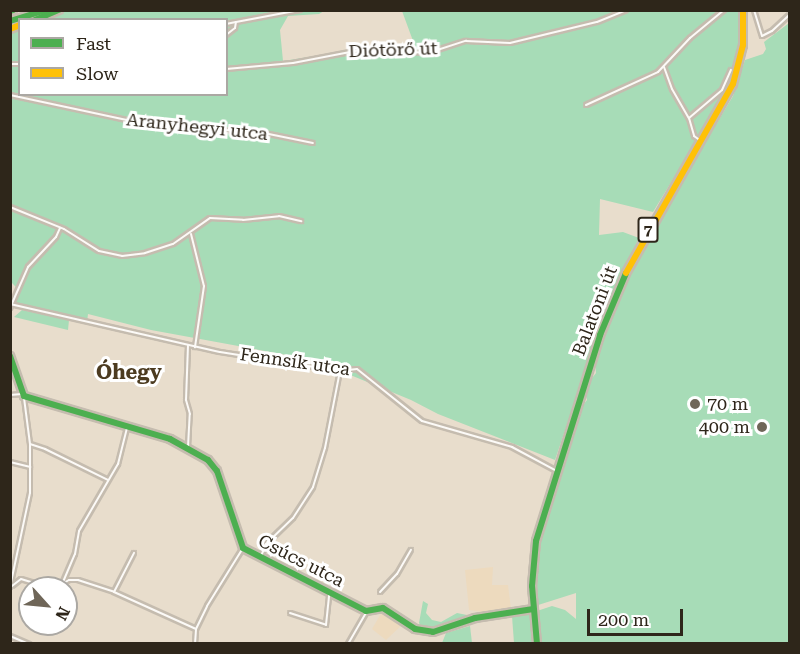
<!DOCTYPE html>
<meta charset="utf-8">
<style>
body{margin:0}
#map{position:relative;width:800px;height:654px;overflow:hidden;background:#e8ddcc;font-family:"Roboto Serif",serif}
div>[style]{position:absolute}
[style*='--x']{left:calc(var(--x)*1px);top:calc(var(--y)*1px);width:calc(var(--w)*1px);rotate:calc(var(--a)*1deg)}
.built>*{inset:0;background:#eddabe}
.green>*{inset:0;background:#a7dcb7}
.roads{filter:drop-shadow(2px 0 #c5bcaf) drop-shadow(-2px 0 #c5bcaf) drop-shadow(0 2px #c5bcaf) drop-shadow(0 -2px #c5bcaf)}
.street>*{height:2px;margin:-1px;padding:0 1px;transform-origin:1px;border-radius:1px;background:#fcfaf7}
.fast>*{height:6px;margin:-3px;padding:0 3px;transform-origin:3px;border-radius:3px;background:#4caf50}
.slow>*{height:6px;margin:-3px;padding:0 3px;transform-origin:3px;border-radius:3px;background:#ffc107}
.dots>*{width:16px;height:16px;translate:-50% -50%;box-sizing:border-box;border:3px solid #fff;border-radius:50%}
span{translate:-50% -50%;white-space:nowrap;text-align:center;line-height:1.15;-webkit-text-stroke:6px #fff;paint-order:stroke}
.shield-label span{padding:2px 4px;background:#fff;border:2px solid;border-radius:4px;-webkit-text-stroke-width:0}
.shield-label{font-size:16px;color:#2e261a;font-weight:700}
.street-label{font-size:18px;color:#2e261a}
.poi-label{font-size:18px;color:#2e261a}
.left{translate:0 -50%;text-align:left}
.right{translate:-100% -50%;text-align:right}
.neighbourhood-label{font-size:20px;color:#4c3b20;font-weight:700}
.frame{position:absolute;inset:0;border:12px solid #2e261a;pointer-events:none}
.legend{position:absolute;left:18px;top:18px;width:210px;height:78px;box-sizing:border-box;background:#fff;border:2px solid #aba8a3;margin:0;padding:8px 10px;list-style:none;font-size:18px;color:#2e261a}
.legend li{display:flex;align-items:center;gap:12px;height:30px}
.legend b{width:30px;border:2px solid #aba8a3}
.north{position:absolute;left:18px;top:576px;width:60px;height:60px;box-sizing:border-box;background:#fff;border:2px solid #aba8a3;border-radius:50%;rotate:117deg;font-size:16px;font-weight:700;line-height:24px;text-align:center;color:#2e261a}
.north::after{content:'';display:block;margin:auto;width:21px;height:27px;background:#6f6658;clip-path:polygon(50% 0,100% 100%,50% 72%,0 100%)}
.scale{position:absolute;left:587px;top:609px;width:96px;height:27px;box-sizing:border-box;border:3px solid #2e261a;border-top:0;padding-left:8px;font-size:18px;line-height:21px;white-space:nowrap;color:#2e261a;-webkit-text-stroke:4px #fff;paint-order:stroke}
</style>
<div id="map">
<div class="built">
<div style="clip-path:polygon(493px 567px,492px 585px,508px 585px,511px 609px,489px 613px,469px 610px,465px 570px)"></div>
<div style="clip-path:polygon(383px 610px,403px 624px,386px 640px,372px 629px)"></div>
</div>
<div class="green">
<div style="clip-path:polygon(70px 10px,324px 11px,319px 14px,288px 16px,280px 30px,283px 61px,366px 48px,416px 49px,402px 11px,740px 11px,742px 29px,740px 48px,731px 84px,653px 212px,600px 199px,599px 235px,623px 232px,639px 238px,607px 306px,555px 460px,438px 414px,411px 400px,314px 360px,151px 330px,88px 314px,87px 322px,14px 303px,19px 290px,10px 281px,10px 31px,19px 27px,20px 94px,226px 94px,226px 20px,42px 19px)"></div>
<div style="clip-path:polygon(789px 23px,789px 643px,541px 643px,537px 611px,552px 606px,565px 610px,576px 619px,576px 593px,535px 606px,537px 553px,547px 509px,580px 409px,587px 400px,585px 393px,589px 382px,596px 373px,595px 362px,612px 310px,644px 245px,733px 96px,745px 60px,763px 54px,766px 49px,764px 42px)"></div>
<div style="clip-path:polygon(22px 310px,69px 320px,68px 330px,14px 317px)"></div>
<div style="clip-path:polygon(423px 601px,428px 604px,426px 613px,432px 620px,441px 622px,457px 613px,467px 615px,467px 619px,436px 630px,423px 629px,419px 623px)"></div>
<div style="clip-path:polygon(527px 613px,530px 615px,533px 643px,514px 643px,512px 616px)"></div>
<div style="clip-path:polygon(470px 626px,472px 643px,442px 643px,446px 633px)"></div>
</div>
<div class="roads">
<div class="street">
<div style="--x:754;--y:10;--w:27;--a:73"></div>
<div style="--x:762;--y:36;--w:11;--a:-27"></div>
<div style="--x:772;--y:31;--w:25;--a:-43"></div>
<div style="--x:226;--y:24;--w:10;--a:-11"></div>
<div style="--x:226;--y:35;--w:11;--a:-38"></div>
<div style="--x:235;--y:28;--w:6;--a:-81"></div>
<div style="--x:236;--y:22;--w:65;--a:-10.6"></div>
<div style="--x:10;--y:64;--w:10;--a:0"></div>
<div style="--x:664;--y:67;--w:23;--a:70"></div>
<div style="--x:672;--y:89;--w:34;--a:60"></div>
<div style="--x:689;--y:118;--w:43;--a:-40.3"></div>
<div style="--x:722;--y:90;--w:22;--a:-66"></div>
<div style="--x:226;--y:69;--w:67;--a:-5.1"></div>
<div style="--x:293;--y:63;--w:74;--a:-10.9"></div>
<div style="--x:366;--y:49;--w:62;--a:3.7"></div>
<div style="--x:428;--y:53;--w:40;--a:-18"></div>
<div style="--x:466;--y:41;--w:44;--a:2.6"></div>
<div style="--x:510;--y:43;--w:89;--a:-13.6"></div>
<div style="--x:597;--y:22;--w:31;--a:-22"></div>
<div style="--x:10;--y:95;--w:148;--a:12.1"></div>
<div style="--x:155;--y:126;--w:104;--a:3.3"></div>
<div style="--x:259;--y:132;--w:55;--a:11.5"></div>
<div style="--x:586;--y:105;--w:79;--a:-24.6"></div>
<div style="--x:658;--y:72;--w:47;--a:-46.7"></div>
<div style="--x:690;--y:38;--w:44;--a:-39.5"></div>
<div style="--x:689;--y:118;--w:19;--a:74"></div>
<div style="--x:694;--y:136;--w:9;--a:36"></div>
<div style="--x:10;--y:207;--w:58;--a:22.2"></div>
<div style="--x:64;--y:229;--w:41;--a:32.2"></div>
<div style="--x:99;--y:251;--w:24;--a:12"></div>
<div style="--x:122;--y:256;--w:23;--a:-7"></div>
<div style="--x:145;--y:253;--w:29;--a:-18"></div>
<div style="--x:173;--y:244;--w:45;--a:-35.1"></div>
<div style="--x:210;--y:218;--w:33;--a:3"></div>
<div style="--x:243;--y:220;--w:36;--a:-6"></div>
<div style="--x:279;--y:216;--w:23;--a:13"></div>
<div style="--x:191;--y:234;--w:54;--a:76"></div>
<div style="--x:204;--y:286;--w:62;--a:98.4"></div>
<div style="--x:10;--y:304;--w:215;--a:12.9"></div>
<div style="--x:220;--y:352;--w:121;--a:9"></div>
<div style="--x:340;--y:371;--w:17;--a:-7"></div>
<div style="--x:357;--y:369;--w:83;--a:38.7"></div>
<div style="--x:422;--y:421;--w:94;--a:16.1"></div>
<div style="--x:512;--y:447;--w:51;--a:28.1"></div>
<div style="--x:10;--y:308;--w:45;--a:-66.3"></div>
<div style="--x:28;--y:267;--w:41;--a:-47"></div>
<div style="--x:56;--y:237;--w:10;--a:-66"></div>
<div style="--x:10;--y:395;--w:12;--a:-5"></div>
<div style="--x:30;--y:444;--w:16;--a:18"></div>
<div style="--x:45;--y:449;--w:70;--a:26.2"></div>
<div style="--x:188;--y:447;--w:33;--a:-87"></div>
<div style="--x:190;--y:414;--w:15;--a:-106"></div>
<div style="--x:186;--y:400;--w:55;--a:-87.9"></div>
<div style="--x:10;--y:462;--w:21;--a:14"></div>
<div style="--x:261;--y:556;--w:13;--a:-67"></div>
<div style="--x:266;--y:544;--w:37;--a:-44"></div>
<div style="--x:293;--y:518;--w:37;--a:-57"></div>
<div style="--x:313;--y:487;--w:41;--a:-72.9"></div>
<div style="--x:325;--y:448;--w:78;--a:-79"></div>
<div style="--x:63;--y:582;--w:30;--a:-67"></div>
<div style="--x:75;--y:554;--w:23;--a:-80"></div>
<div style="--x:79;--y:531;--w:78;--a:-59.8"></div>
<div style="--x:118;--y:464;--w:38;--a:-76"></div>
<div style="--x:12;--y:586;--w:11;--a:-38"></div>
<div style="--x:21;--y:579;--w:30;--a:17"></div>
<div style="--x:10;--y:587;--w:96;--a:-78"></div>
<div style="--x:30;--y:493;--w:49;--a:-90"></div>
<div style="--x:30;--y:444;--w:46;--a:-97.4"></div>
<div style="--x:55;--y:588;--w:16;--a:-30"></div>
<div style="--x:69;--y:580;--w:9;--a:0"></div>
<div style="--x:78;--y:580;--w:38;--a:18"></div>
<div style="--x:114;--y:592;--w:90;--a:24.3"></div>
<div style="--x:114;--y:592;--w:44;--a:-62.9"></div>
<div style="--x:380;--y:592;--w:25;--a:-47"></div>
<div style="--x:397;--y:574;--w:28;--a:-60"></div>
<div style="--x:290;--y:613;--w:38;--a:18"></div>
<div style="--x:326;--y:625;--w:31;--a:-84"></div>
<div style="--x:10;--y:636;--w:21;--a:23"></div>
<div style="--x:195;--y:644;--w:15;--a:-86"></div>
<div style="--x:196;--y:629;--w:25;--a:-64"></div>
<div style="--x:207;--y:606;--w:68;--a:-58.2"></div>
<div style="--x:348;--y:644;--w:39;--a:-60"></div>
</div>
<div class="fast">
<div style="--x:10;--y:11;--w:3;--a:-18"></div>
<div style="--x:35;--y:20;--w:26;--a:-23"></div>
<div style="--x:10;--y:21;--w:38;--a:-17"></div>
<div style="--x:10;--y:356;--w:42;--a:70.7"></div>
<div style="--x:24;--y:396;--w:152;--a:16.4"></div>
<div style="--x:170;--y:439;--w:43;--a:28.9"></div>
<div style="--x:208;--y:460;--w:14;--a:51"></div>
<div style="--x:217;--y:471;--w:81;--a:71.3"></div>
<div style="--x:243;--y:548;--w:138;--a:27.1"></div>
<div style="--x:366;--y:611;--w:17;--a:-10"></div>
<div style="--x:383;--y:608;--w:38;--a:33"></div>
<div style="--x:415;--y:629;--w:18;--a:9"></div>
<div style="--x:433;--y:632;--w:44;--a:-18.4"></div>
<div style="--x:475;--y:618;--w:59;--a:-8.8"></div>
<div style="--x:537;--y:644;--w:58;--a:-94.9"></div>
<div style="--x:532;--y:586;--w:45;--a:-84.9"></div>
<div style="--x:536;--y:541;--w:216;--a:-72.7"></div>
<div style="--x:600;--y:335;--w:67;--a:-67.2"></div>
</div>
<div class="slow">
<div style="--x:10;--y:29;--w:11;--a:-22"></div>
<div style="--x:626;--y:273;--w:217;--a:-60.5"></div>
<div style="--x:733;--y:84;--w:40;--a:-75.6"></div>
<div style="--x:743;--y:45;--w:35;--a:-90"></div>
</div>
</div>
<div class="dots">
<div style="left:695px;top:404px;background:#6f6658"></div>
<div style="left:762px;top:427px;background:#6f6658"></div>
</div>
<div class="shield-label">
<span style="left:648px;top:230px">7</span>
</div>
<div class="street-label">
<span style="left:393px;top:50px;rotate:-2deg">Diótörő út</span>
<span style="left:197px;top:127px;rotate:6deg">Aranyhegyi utca</span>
<span style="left:595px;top:311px;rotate:-69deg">Balatoni út</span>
<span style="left:295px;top:362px;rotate:8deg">Fennsík utca</span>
<span style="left:301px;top:561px;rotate:27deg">Csúcs utca</span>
</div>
<div class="poi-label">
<span class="left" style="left:707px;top:404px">70 m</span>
<span class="right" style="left:750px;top:427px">400 m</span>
</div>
<div class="neighbourhood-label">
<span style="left:129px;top:372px">Óhegy</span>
</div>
<div class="frame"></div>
<ul class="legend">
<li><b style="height:8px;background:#4caf50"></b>Fast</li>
<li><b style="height:8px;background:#ffc107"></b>Slow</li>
</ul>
<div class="north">N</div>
<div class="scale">200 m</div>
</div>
